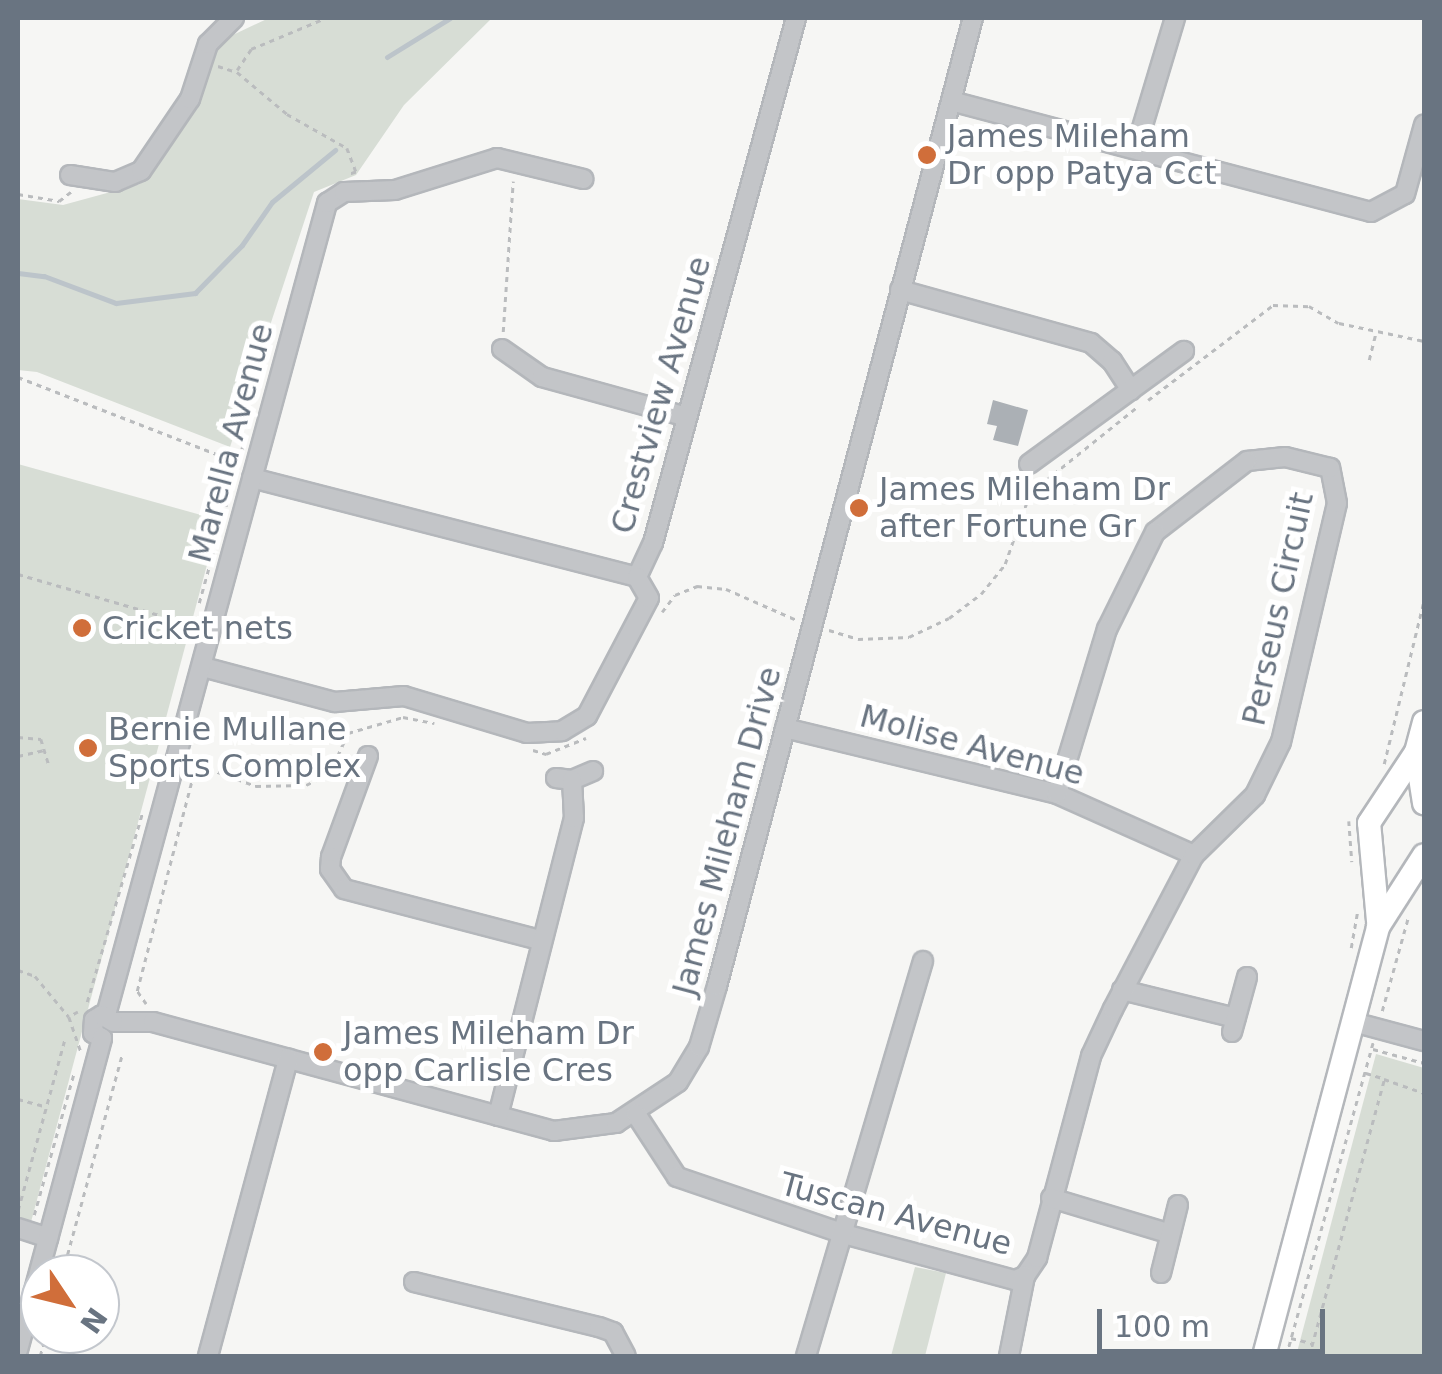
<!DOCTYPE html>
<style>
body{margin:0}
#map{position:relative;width:1442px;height:1374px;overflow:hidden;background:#f6f6f4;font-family:"DejaVu Sans",sans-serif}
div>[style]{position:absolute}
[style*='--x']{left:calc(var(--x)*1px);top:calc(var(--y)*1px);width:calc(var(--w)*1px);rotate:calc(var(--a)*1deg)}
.green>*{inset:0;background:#d7ddd5}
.stream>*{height:5px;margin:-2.5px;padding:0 2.5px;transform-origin:2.5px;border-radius:2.5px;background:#bcc4ca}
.building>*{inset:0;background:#abb0b5}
.path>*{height:2.5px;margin-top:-1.25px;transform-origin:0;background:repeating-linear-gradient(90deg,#babcbe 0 5px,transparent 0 10px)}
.roads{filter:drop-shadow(2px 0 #b4b7bb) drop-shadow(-2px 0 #b4b7bb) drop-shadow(0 2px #b4b7bb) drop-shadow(0 -2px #b4b7bb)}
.minor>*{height:18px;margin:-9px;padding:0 9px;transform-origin:9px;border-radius:9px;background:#c3c5c8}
.major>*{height:22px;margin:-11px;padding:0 11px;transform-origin:11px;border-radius:11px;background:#fff}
.dots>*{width:28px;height:28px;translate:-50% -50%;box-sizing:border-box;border:5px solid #fff;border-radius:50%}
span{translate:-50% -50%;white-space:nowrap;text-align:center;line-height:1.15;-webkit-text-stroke:10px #fff;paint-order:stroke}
.poi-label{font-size:32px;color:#697481}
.left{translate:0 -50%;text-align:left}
.street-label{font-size:32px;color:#697481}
.frame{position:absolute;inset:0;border:20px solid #697481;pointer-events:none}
.north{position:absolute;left:20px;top:1254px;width:100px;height:100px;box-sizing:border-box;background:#fff;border:2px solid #c3c7cd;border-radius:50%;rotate:125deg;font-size:28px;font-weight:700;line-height:40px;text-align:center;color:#697481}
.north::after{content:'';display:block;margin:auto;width:35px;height:45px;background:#d06e3a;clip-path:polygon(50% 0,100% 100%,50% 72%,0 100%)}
.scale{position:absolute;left:1097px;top:1309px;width:228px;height:45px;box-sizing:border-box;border:5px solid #697481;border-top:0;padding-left:12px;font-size:30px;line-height:35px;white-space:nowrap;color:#697481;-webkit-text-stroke:8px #fff;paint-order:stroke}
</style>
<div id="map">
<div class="green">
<div style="clip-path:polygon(269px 18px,492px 18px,404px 105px,356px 175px,314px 192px,230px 447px,37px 372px,18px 370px,18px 199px,63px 205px,140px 184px,202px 93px,218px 42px)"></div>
<div style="clip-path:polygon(18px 464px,219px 520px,31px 1222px,18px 1218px)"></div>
<div style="clip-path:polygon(1376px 1054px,1424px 1068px,1424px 1356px,1296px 1356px)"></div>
<div style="clip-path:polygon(915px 1267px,946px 1273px,925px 1356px,891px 1356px)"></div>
</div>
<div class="stream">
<div style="--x:387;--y:57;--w:74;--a:-31.8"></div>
<div style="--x:18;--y:273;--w:26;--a:7"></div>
<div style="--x:44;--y:276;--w:77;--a:20.6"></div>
<div style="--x:116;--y:303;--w:80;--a:-7.2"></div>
<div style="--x:195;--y:293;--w:67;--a:-45.6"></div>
<div style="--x:242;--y:245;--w:52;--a:-55.1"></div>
<div style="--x:272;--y:202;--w:82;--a:-39.5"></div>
</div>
<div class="building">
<div style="clip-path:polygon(993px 400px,1028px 410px,1018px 446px,993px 440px,997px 426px,987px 424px)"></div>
</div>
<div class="path">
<div style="--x:218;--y:66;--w:20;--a:18"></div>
<div style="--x:237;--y:72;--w:65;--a:40"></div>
<div style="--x:287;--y:114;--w:69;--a:29.5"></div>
<div style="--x:347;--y:148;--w:26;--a:69"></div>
<div style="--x:356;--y:172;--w:6;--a:162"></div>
<div style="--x:237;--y:70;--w:25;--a:-56"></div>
<div style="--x:251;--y:49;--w:81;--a:-22.5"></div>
<div style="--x:18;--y:194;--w:42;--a:9.7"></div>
<div style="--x:59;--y:201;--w:16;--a:-38"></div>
<div style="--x:503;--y:332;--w:151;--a:-86.2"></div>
<div style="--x:1369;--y:360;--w:29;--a:-76"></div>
<div style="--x:265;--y:362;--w:32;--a:-76"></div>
<div style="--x:18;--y:377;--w:233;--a:21.2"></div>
<div style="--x:1148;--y:400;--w:157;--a:-37.2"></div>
<div style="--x:1273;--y:305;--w:36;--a:2"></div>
<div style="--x:1309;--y:306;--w:34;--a:30"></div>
<div style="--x:1339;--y:323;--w:87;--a:12"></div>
<div style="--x:18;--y:574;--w:182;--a:16.2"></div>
<div style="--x:199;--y:603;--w:172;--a:-74.5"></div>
<div style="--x:662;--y:612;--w:21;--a:-53"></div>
<div style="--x:675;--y:595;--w:24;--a:-22"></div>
<div style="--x:697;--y:586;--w:29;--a:6"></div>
<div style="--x:726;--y:589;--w:77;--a:23.6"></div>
<div style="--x:829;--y:630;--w:30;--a:17"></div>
<div style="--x:858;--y:639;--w:51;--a:-2.2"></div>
<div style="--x:909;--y:637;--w:44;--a:-25.4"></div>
<div style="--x:949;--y:618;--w:40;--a:-37"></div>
<div style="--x:981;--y:594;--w:38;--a:-51"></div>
<div style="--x:1005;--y:564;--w:75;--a:-70.6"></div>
<div style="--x:1030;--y:493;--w:137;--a:-38.8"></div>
<div style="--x:18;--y:737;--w:23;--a:5"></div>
<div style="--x:41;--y:739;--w:27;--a:73"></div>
<div style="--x:533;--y:750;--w:14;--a:17"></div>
<div style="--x:546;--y:754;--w:43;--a:-21.8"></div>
<div style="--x:18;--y:756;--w:27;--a:-13"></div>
<div style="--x:1384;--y:764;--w:169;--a:-76.3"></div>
<div style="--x:199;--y:765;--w:61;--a:20.2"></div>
<div style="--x:256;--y:786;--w:50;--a:-1.1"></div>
<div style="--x:306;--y:785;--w:25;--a:-26"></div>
<div style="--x:329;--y:774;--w:45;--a:-65.1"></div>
<div style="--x:348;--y:733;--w:57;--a:-16.2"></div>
<div style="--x:403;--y:717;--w:32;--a:11"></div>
<div style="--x:1349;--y:821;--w:41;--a:85.8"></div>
<div style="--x:1351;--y:948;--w:35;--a:-80"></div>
<div style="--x:18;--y:970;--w:18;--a:19"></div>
<div style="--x:35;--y:976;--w:53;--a:50.3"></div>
<div style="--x:87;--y:1002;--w:196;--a:-73.7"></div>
<div style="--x:146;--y:1004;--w:16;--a:-125"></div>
<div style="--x:137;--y:991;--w:235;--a:-75.4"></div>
<div style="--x:1382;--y:1011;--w:97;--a:-74.4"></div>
<div style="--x:78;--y:1012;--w:10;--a:151"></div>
<div style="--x:69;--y:1017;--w:37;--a:71"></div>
<div style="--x:1373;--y:1049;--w:53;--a:15.4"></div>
<div style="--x:1366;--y:1073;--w:17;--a:17"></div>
<div style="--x:18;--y:1099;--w:28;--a:15"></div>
<div style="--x:18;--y:1210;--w:178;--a:-74.7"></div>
<div style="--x:34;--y:1215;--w:148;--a:-74.3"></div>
<div style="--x:62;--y:1274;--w:228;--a:-74.7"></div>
<div style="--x:1291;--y:1338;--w:21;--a:14"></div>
<div style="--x:40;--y:1356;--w:23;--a:-75"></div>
<div style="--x:1286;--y:1356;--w:325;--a:-74.5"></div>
<div style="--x:1309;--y:1356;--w:287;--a:-74.8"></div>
<div style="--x:1384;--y:1079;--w:42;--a:19.3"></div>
</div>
<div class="roads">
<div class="minor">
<div style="--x:951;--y:101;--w:434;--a:14.8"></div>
<div style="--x:1371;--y:212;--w:38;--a:-28"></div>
<div style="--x:1405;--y:194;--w:72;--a:-74.6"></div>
<div style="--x:1136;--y:148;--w:136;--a:-73.3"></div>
<div style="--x:70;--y:175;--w:46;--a:8.8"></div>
<div style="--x:115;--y:182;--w:28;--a:-23"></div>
<div style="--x:141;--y:171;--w:87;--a:-55.8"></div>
<div style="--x:190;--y:99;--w:58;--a:-71.9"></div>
<div style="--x:208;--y:44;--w:37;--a:-45"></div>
<div style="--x:900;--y:290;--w:198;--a:15.5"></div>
<div style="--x:1091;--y:343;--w:28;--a:41"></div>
<div style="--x:1112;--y:361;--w:35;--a:57"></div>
<div style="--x:502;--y:349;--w:49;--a:35"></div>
<div style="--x:542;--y:377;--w:150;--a:15.4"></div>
<div style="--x:1029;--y:464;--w:192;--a:-36.1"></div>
<div style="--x:252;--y:478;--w:398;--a:14.4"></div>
<div style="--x:637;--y:577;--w:38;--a:-65"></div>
<div style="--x:653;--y:543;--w:544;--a:-74.76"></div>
<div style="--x:203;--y:667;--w:137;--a:14.9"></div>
<div style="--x:335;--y:702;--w:69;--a:-5"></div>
<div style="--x:404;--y:696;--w:128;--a:16.7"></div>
<div style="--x:527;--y:733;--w:35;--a:-3"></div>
<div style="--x:562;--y:731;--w:29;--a:-31"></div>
<div style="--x:587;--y:716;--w:133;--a:-62.3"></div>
<div style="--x:649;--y:598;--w:24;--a:-120"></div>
<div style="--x:785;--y:728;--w:280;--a:13.6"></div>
<div style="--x:1057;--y:794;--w:150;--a:24"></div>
<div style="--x:368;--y:756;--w:108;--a:110.1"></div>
<div style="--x:331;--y:857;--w:12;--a:95"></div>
<div style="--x:330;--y:869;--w:24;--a:55"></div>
<div style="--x:344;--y:889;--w:203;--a:14.6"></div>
<div style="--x:556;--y:778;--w:16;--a:7"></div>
<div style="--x:572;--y:780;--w:23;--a:-23"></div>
<div style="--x:1122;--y:990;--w:117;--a:13.8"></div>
<div style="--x:106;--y:1015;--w:842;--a:-74.77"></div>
<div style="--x:327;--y:203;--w:20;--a:-33"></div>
<div style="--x:344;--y:192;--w:51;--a:-2.2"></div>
<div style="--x:395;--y:190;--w:107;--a:-17.4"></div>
<div style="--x:497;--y:158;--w:89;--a:13.7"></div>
<div style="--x:114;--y:1022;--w:39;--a:0"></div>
<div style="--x:153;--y:1022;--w:416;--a:15.2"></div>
<div style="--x:554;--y:1131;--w:63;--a:-7.4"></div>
<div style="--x:616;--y:1123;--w:74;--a:-33.5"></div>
<div style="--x:678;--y:1082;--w:41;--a:-59"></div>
<div style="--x:699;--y:1047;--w:64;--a:-73.6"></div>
<div style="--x:717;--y:986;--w:1001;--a:-75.19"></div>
<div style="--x:1353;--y:1022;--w:73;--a:15"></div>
<div style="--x:1232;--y:1032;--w:57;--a:-74.7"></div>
<div style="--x:102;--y:1038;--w:10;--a:-151"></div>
<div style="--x:93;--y:1033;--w:13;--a:-86"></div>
<div style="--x:94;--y:1020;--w:9;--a:-32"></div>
<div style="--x:102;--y:1015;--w:13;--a:32"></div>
<div style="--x:636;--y:1114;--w:75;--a:56.9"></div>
<div style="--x:677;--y:1177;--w:176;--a:18.8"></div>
<div style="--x:844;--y:1234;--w:177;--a:15.1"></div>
<div style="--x:1015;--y:1280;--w:11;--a:-22"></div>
<div style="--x:1025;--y:1276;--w:22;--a:-56"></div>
<div style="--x:1037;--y:1258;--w:209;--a:-75"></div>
<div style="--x:1091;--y:1056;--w:52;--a:-64.9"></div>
<div style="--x:1113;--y:1009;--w:174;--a:-62.3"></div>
<div style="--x:1194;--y:855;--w:86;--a:-44.5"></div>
<div style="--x:1255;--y:795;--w:59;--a:-63.9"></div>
<div style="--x:1281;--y:742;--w:245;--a:-76.8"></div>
<div style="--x:1337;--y:503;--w:36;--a:-101"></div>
<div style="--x:1330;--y:468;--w:46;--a:-166.3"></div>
<div style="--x:1285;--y:457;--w:38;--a:174"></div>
<div style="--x:1247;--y:461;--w:116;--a:142.3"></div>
<div style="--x:1155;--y:532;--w:108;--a:116.3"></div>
<div style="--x:1107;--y:629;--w:172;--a:106.9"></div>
<div style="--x:498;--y:1116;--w:308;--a:-75.7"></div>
<div style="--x:574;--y:818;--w:38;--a:-93"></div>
<div style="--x:1051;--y:1198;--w:122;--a:16.7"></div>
<div style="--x:18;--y:1228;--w:32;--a:18"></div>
<div style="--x:1161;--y:1273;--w:70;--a:-76"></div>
<div style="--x:414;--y:1282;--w:190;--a:13.7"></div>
<div style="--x:599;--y:1327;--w:15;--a:20"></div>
<div style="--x:613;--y:1332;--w:27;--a:62"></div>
<div style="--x:18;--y:1350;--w:323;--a:-74.9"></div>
<div style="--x:208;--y:1356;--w:308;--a:-74.9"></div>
<div style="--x:806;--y:1356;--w:412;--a:-73.5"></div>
<div style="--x:1009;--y:1356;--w:82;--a:-78.7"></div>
</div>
<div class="major">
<div style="--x:1416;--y:752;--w:52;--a:81.1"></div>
<div style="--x:1378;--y:921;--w:98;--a:-95.2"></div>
<div style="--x:1369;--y:823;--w:85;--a:-56.5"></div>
<div style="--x:1416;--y:752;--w:31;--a:-75"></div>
<div style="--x:1264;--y:1356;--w:444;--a:-75.1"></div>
<div style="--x:1378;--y:927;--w:85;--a:-57.4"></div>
</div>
</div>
<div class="dots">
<div style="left:927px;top:155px;background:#d06e3a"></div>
<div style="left:859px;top:508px;background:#d06e3a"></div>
<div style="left:82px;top:628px;background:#d06e3a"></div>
<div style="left:88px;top:748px;background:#d06e3a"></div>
<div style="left:323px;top:1052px;background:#d06e3a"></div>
</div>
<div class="poi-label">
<span class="left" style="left:947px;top:155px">James Mileham<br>Dr opp Patya Cct</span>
<span class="left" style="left:879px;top:508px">James Mileham Dr<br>after Fortune Gr</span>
<span class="left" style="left:102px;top:628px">Cricket nets</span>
<span class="left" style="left:108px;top:748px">Bernie Mullane<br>Sports Complex</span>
<span class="left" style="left:343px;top:1052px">James Mileham Dr<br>opp Carlisle Cres</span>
</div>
<div class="street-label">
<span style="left:661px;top:395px;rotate:-74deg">Crestview Avenue</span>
<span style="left:231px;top:443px;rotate:-75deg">Marella Avenue</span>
<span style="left:1278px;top:609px;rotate:-78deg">Perseus Circuit</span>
<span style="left:972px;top:745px;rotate:15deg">Molise Avenue</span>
<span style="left:727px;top:831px;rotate:-75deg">James Mileham Drive</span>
<span style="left:896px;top:1214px;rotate:15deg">Tuscan Avenue</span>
</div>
<div class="frame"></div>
<div class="north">N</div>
<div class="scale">100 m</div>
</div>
